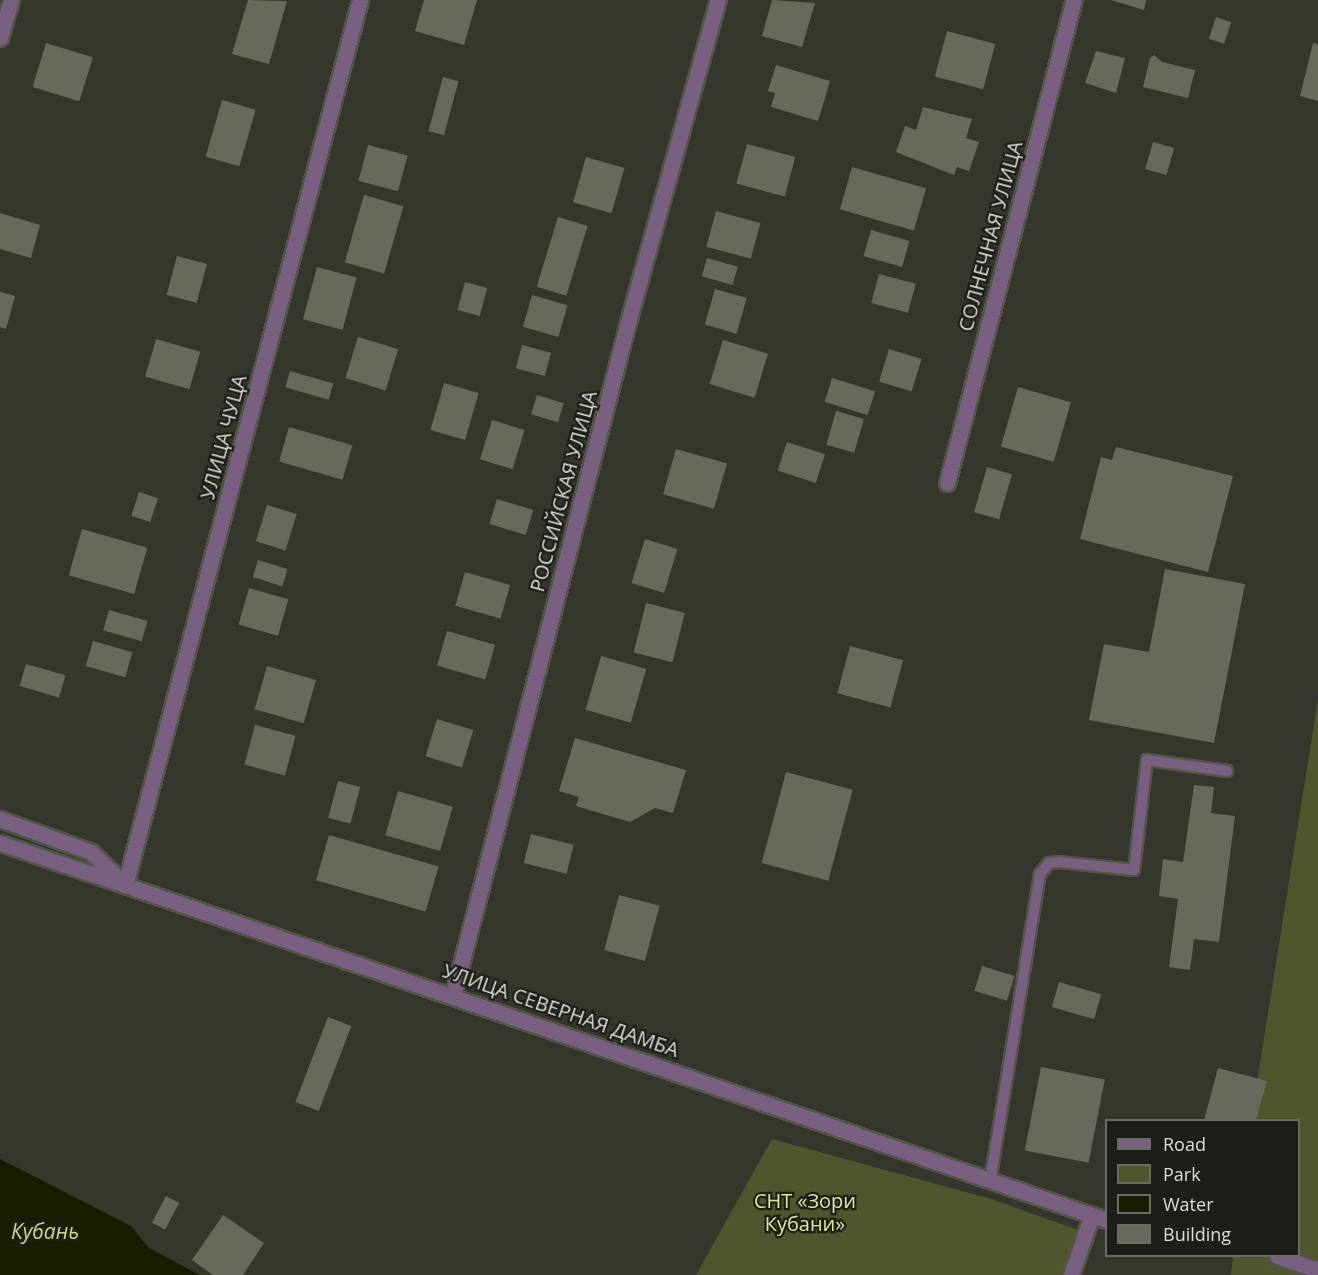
<!DOCTYPE html>
<meta charset="utf-8">
<style>
body{margin:0}
#map{position:relative;width:1318px;height:1275px;overflow:hidden;background:#35372c;font-family:"Open Sans",sans-serif}
div>[style]{position:absolute}
[style*='--x']{left:calc(var(--x)*1px);top:calc(var(--y)*1px);width:calc(var(--w)*1px);rotate:calc(var(--a)*1deg)}
.green>*{inset:0;background:#4f552c}
.water>*{inset:0;background:#191d00}
.building>*{inset:0;background:#67695d;transform-origin:0 0}
.roads{filter:drop-shadow(2px 0 #53554b) drop-shadow(-2px 0 #53554b) drop-shadow(0 2px #53554b) drop-shadow(0 -2px #53554b)}
.service>*{height:10px;margin:-5px;padding:0 5px;transform-origin:5px;border-radius:5px;background:#7a6080}
.minor>*{height:15px;margin:-7.5px;padding:0 7.5px;transform-origin:7.5px;border-radius:7.5px;background:#7a6080}
.tertiary>*{height:15px;margin:-7.5px;padding:0 7.5px;transform-origin:7.5px;border-radius:7.5px;background:#7a6080}
span{translate:-50% -50%;white-space:nowrap;text-align:center;line-height:1.15;-webkit-text-stroke:4.5px #1d1e19;paint-order:stroke}
.street-label{font-size:20px;color:#dcded6}
.park-label{font-size:20px;color:#dbe79c}
.water-label{font-size:21px;color:#c9d58a;font-style:italic}
.legend{position:absolute;left:1105px;top:1119px;width:195px;height:138px;box-sizing:border-box;background:#1d1e19;border:2px solid #696b65;margin:0;padding:8px 10px;list-style:none;font-size:18px;color:#dcded6}
.legend li{display:flex;align-items:center;gap:12px;height:30px}
.legend b{width:30px;border:2px solid #696b65}
</style>
<div id="map">
<div class="green">
<div style="clip-path:polygon(1318px 699px,1318px 1275px,1231px 1275px,1233px 1256px,1298px 1256px,1298px 1120px,1251px 1120px)"></div>
<div style="clip-path:polygon(772px 1139px,988px 1198px,1073px 1228px,1095px 1240px,1081px 1275px,696px 1275px)"></div>
</div>
<div class="water">
<div style="clip-path:polygon(0 1159px,131px 1226px,149px 1248px,200px 1275px,0 1275px)"></div>
</div>
<div class="building">
<div style="clip-path:polygon(248px 0,287px 1px,269px 64px,232px 54px)"></div>
<div style="clip-path:polygon(424px 0,477px 0,464px 45px,415px 31px)"></div>
<div style="clip-path:polygon(772px 0,815px 3px,802px 47px,762px 36px)"></div>
<div style="clip-path:polygon(1111px 0,1146px 0,1144px 10px)"></div>
<div style="left:1216px;top:17px;width:16px;height:23px;rotate:18deg"></div>
<div style="left:947px;top:31px;width:50px;height:47px;rotate:15deg"></div>
<div style="left:46px;top:43px;width:49px;height:46px;rotate:17deg"></div>
<div style="clip-path:polygon(1313px 43px,1318px 44px,1318px 101px,1300px 96px)"></div>
<div style="clip-path:polygon(1096px 51px,1125px 58px,1116px 93px,1085px 83px)"></div>
<div style="clip-path:polygon(1154px 55px,1162px 62px,1195px 70px,1188px 98px,1143px 87px,1150px 58px)"></div>
<div style="clip-path:polygon(776px 65px,830px 81px,818px 121px,771px 107px,775px 93px,768px 91px)"></div>
<div style="left:443px;top:77px;width:16px;height:56px;rotate:15deg"></div>
<div style="left:222px;top:100px;width:35px;height:59px;rotate:16deg"></div>
<div style="clip-path:polygon(923px 107px,972px 119px,966px 138px,979px 142px,969px 171px,957px 167px,954px 175px,896px 152px,905px 126px,916px 130px)"></div>
<div style="left:1153px;top:142px;width:22px;height:28px;rotate:16deg"></div>
<div style="left:747px;top:144px;width:50px;height:41px;rotate:15deg"></div>
<div style="left:368px;top:145px;width:41px;height:37px;rotate:15deg"></div>
<div style="left:586px;top:157px;width:40px;height:47px;rotate:16deg"></div>
<div style="left:852px;top:167px;width:77px;height:44px;rotate:16deg"></div>
<div style="left:364px;top:195px;width:41px;height:70px;rotate:16deg"></div>
<div style="left:716px;top:211px;width:46px;height:37px;rotate:15deg"></div>
<div style="clip-path:polygon(0 213px,40px 225px,31px 258px,0 249px)"></div>
<div style="left:558px;top:217px;width:31px;height:73px;rotate:17deg"></div>
<div style="left:871px;top:230px;width:40px;height:27px;rotate:16deg"></div>
<div style="left:177px;top:256px;width:31px;height:40px;rotate:15deg"></div>
<div style="left:707px;top:258px;width:32px;height:19px;rotate:16deg"></div>
<div style="left:317px;top:267px;width:41px;height:54px;rotate:15deg"></div>
<div style="left:879px;top:274px;width:38px;height:30px;rotate:15deg"></div>
<div style="left:465px;top:282px;width:23px;height:29px;rotate:15deg"></div>
<div style="left:715px;top:289px;width:33px;height:37px;rotate:16deg"></div>
<div style="clip-path:polygon(0 292px,15px 296px,6px 329px,0 327px)"></div>
<div style="left:532px;top:295px;width:37px;height:33px;rotate:16deg"></div>
<div style="left:358px;top:337px;width:42px;height:43px;rotate:17deg"></div>
<div style="left:156px;top:339px;width:46px;height:39px;rotate:16deg"></div>
<div style="left:723px;top:340px;width:47px;height:46px;rotate:17deg"></div>
<div style="left:522px;top:345px;width:30px;height:24px;rotate:15deg"></div>
<div style="left:889px;top:349px;width:34px;height:34px;rotate:17deg"></div>
<div style="left:290px;top:371px;width:45px;height:17px;rotate:16deg"></div>
<div style="left:832px;top:378px;width:45px;height:25px;rotate:17deg"></div>
<div style="left:444px;top:383px;width:36px;height:49px;rotate:16deg"></div>
<div style="left:1018px;top:387px;width:55px;height:62px;rotate:16deg"></div>
<div style="left:537px;top:395px;width:28px;height:20px;rotate:17deg"></div>
<div style="left:836px;top:411px;width:29px;height:35px;rotate:16deg"></div>
<div style="left:492px;top:420px;width:34px;height:41px;rotate:17deg"></div>
<div style="left:289px;top:427px;width:66px;height:36px;rotate:16deg"></div>
<div style="left:787px;top:442px;width:40px;height:30px;rotate:18deg"></div>
<div style="clip-path:polygon(1116px 447px,1233px 476px,1208px 572px,1080px 539px,1101px 457px,1112px 460px)"></div>
<div style="left:676px;top:449px;width:53px;height:47px;rotate:16deg"></div>
<div style="left:987px;top:467px;width:26px;height:47px;rotate:16deg"></div>
<div style="left:139px;top:492px;width:20px;height:25px;rotate:18deg"></div>
<div style="left:497px;top:499px;width:38px;height:26px;rotate:17deg"></div>
<div style="left:267px;top:505px;width:31px;height:38px;rotate:17deg"></div>
<div style="left:82px;top:529px;width:68px;height:48px;rotate:16deg"></div>
<div style="left:645px;top:539px;width:34px;height:46px;rotate:17deg"></div>
<div style="left:258px;top:560px;width:31px;height:18px;rotate:17deg"></div>
<div style="clip-path:polygon(1165px 569px,1245px 584px,1214px 743px,1089px 720px,1104px 644px,1149px 652px)"></div>
<div style="left:465px;top:572px;width:47px;height:35px;rotate:16deg"></div>
<div style="left:249px;top:588px;width:41px;height:38px;rotate:16deg"></div>
<div style="left:646px;top:603px;width:40px;height:51px;rotate:14deg"></div>
<div style="left:109px;top:610px;width:40px;height:21px;rotate:16deg"></div>
<div style="left:447px;top:631px;width:50px;height:36px;rotate:16deg"></div>
<div style="left:93px;top:641px;width:41px;height:26px;rotate:16deg"></div>
<div style="left:850px;top:646px;width:55px;height:49px;rotate:15deg"></div>
<div style="left:601px;top:656px;width:47px;height:56px;rotate:16deg"></div>
<div style="left:26px;top:664px;width:41px;height:23px;rotate:16deg"></div>
<div style="left:267px;top:666px;width:51px;height:45px;rotate:16deg"></div>
<div style="left:437px;top:719px;width:38px;height:39px;rotate:17deg"></div>
<div style="left:255px;top:725px;width:42px;height:41px;rotate:15deg"></div>
<div style="clip-path:polygon(575px 738px,686px 770px,673px 813px,655px 808px,630px 822px,576px 806px,579px 797px,559px 791px)"></div>
<div style="left:786px;top:772px;width:69px;height:94px;rotate:15deg"></div>
<div style="left:338px;top:781px;width:23px;height:38px;rotate:15deg"></div>
<div style="clip-path:polygon(1194px 785px,1214px 787px,1211px 813px,1235px 816px,1219px 942px,1194px 939px,1190px 970px,1169px 967px,1178px 899px,1159px 896px,1163px 859px,1183px 862px)"></div>
<div style="left:398px;top:791px;width:57px;height:46px;rotate:16deg"></div>
<div style="left:531px;top:834px;width:44px;height:30px;rotate:14deg"></div>
<div style="left:329px;top:835px;width:114px;height:47px;rotate:16deg"></div>
<div style="left:619px;top:895px;width:42px;height:57px;rotate:15deg"></div>
<div style="left:982px;top:966px;width:34px;height:26px;rotate:17deg"></div>
<div style="left:1059px;top:982px;width:44px;height:26px;rotate:16deg"></div>
<div style="left:328px;top:1017px;width:25px;height:91px;rotate:21deg"></div>
<div style="left:1041px;top:1067px;width:65px;height:85px;rotate:11deg"></div>
<div style="clip-path:polygon(1218px 1068px,1267px 1081px,1256px 1120px,1204px 1120px)"></div>
<div style="left:166px;top:1196px;width:15px;height:30px;rotate:28deg"></div>
<div style="clip-path:polygon(223px 1215px,264px 1243px,243px 1275px,213px 1275px,192px 1260px)"></div>
</div>
<div class="roads">
<div class="service">
<div style="--x:990;--y:1182;--w:312;--a:-80.8"></div>
<div style="--x:1040;--y:874;--w:14;--a:-51"></div>
<div style="--x:1049;--y:863;--w:11;--a:-5"></div>
<div style="--x:1060;--y:862;--w:74;--a:6.2"></div>
<div style="--x:1134;--y:870;--w:111;--a:-83.3"></div>
<div style="--x:1147;--y:760;--w:81;--a:7.8"></div>
</div>
<div class="minor">
<div style="--x:0;--y:38;--w:40;--a:-74"></div>
<div style="--x:947;--y:483;--w:499;--a:-75.3"></div>
<div style="--x:0;--y:819;--w:97;--a:19.9"></div>
<div style="--x:91;--y:852;--w:47;--a:44.1"></div>
<div style="--x:0;--y:843;--w:126;--a:18.6"></div>
<div style="--x:453;--y:995;--w:695;--a:-75.42"></div>
<div style="--x:628;--y:322;--w:334;--a:-74.4"></div>
<div style="--x:1071;--y:1275;--w:61;--a:-71"></div>
</div>
<div class="tertiary">
<div style="--x:360;--y:0;--w:916;--a:104.87"></div>
<div style="--x:125;--y:885;--w:1037;--a:18.85"></div>
<div style="--x:1277;--y:1256;--w:43;--a:18.9"></div>
</div>
</div>
<div class="street-label">
<span style="left:990px;top:236px;rotate:-75deg">СОЛНЕЧНАЯ УЛИЦА</span>
<span style="left:223px;top:437px;rotate:-75deg">УЛИЦА ЧУЦА</span>
<span style="left:563px;top:491px;rotate:-75deg">РОССИЙСКАЯ УЛИЦА</span>
<span style="left:561px;top:1010px;rotate:19deg">УЛИЦА СЕВЕРНАЯ ДАМБА</span>
</div>
<div class="park-label">
<span style="left:805px;top:1212px">СНТ «Зори<br>Кубани»</span>
</div>
<div class="water-label">
<span style="left:45px;top:1231px">Кубань</span>
</div>
<ul class="legend">
<li><b style="height:8px;background:#7a6080"></b>Road</li>
<li><b style="height:16px;background:#4f552c"></b>Park</li>
<li><b style="height:16px;background:#191d00"></b>Water</li>
<li><b style="height:16px;background:#67695d"></b>Building</li>
</ul>
</div>
